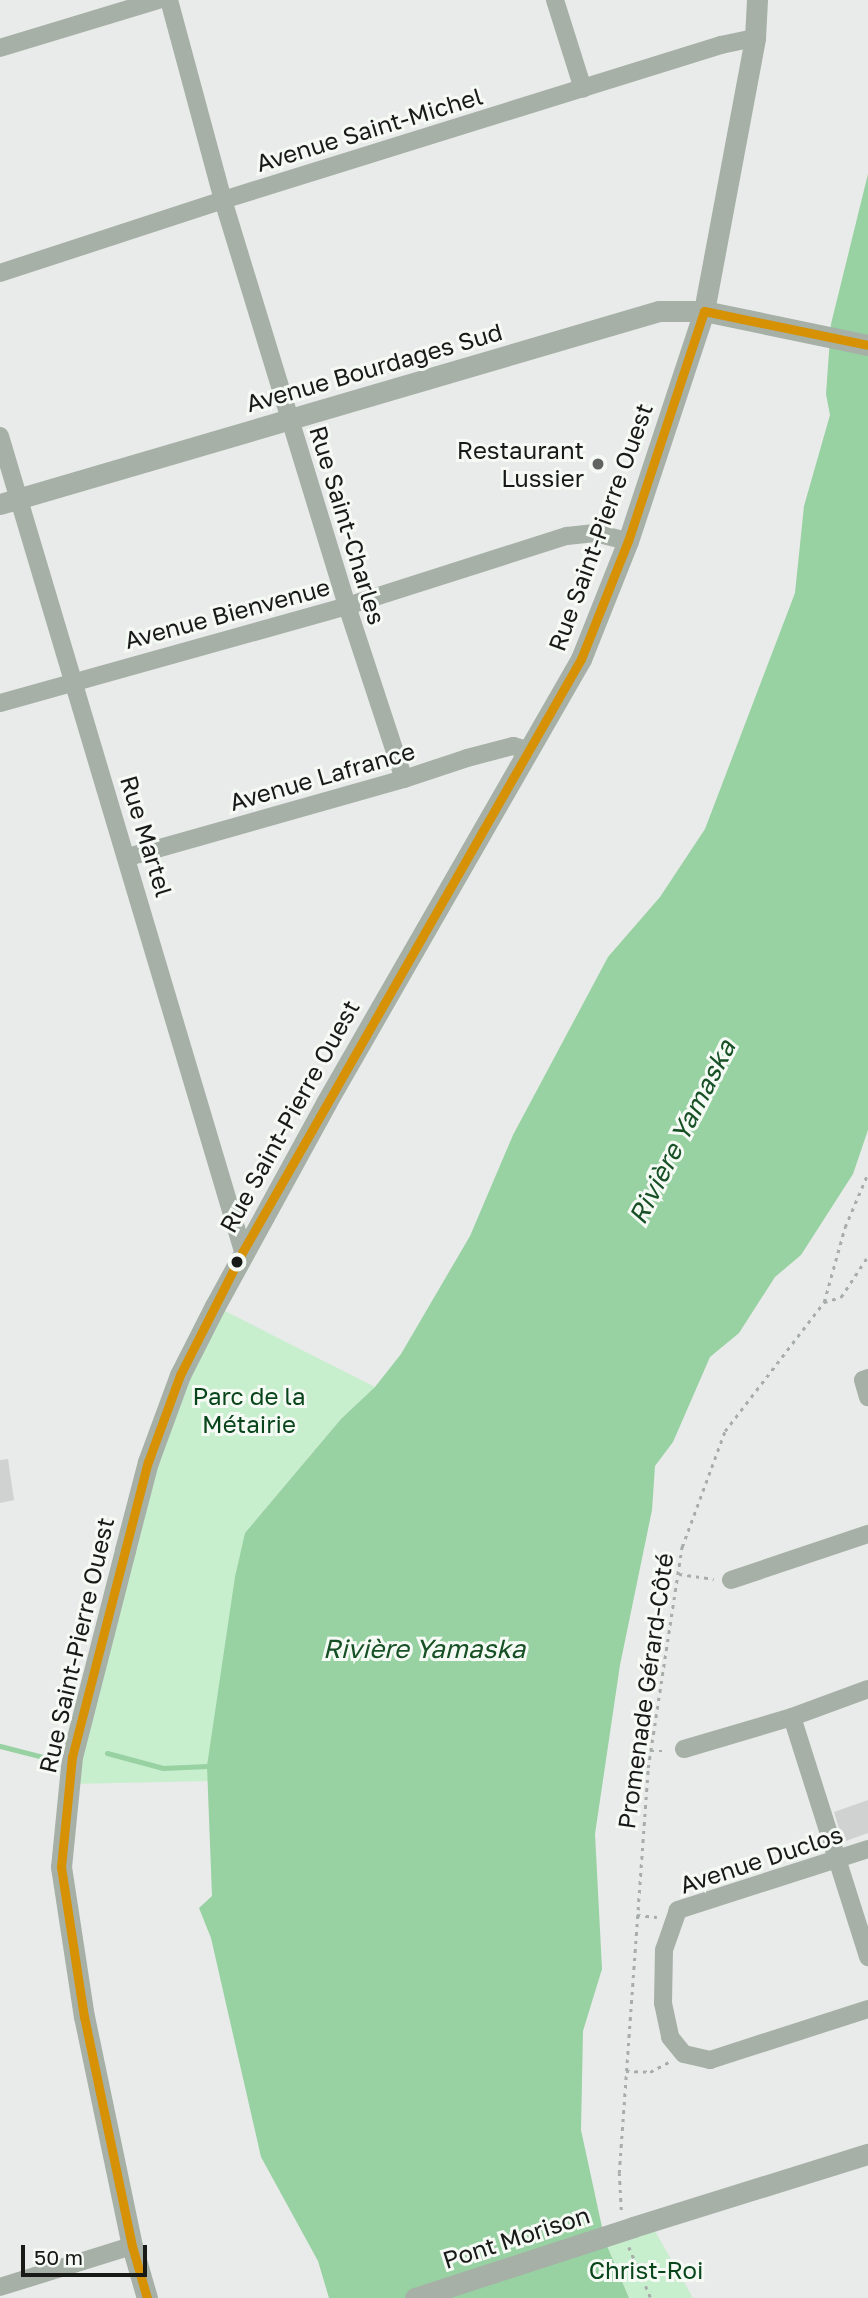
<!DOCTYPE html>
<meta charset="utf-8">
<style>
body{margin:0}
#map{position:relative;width:868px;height:2298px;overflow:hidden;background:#e8ebe9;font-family:"Golos Text",sans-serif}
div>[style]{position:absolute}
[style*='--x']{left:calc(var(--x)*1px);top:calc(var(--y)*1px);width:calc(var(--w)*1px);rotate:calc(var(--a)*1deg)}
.green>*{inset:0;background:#c7eecd}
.water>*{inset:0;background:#98d1a2}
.stream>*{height:5px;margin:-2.5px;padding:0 2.5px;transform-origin:2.5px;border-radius:2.5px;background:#98d1a2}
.building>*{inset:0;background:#d0d2d1}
.path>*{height:2.5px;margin-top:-1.25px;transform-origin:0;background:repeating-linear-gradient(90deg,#a7ada8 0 3.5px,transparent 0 8.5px)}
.minor>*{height:18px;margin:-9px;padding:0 9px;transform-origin:9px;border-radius:9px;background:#a6b0a7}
.tertiary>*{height:21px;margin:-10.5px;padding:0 10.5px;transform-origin:10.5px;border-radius:10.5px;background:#a6b0a7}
.tertiary-bridge>*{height:21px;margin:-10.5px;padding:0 10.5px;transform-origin:10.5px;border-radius:10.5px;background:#a6b0a7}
.bus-1>*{height:9px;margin:-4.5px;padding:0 4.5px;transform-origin:4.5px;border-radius:4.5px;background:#d69104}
.dots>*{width:19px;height:19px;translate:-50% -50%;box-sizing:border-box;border:4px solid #f5faf5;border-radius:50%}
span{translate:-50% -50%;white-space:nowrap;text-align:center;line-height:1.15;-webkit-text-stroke:6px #f5faf5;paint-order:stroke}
.street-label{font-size:24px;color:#181a18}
.poi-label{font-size:24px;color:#181a18}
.right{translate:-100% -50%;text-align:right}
.park-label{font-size:24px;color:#08451b}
.water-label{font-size:26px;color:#175025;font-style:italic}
.scale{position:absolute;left:21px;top:2245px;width:126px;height:32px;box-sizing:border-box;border:4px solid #181a18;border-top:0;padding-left:9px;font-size:21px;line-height:24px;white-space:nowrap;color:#181a18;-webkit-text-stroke:5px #f5faf5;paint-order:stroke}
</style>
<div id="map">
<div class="green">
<div style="clip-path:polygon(215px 1306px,375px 1387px,341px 1419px,245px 1533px,210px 1781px,69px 1784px,125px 1550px)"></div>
<div style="clip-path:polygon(652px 2226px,693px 2298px,629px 2298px,605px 2241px)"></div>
</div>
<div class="water">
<div style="clip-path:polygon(868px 174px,868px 1130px,853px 1174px,801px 1255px,775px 1277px,739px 1333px,710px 1357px,673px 1442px,655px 1466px,652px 1510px,620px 1665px,595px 1834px,602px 1969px,583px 2031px,581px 2130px,605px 2241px,629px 2298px,329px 2298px,318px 2261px,261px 2157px,211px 1938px,199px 1908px,212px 1896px,207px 1766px,235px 1577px,245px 1533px,341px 1419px,375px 1387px,401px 1354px,470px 1236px,513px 1135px,608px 957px,660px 897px,705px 829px,795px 593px,804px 506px,830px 415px,826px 394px,831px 324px)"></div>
</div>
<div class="stream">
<div style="--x:0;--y:1746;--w:53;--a:14.3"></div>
<div style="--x:107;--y:1753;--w:58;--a:15"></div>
<div style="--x:163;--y:1768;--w:44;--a:-2.6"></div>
</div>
<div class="building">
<div style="clip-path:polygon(8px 1459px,14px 1500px,0 1503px,0 1460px)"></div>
<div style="clip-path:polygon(868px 1800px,868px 1833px,843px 1842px,834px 1812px)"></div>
</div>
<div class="path">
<div style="--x:824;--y:1302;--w:18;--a:-16"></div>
<div style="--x:841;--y:1297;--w:49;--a:-56.6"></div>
<div style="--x:679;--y:1574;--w:35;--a:8"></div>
<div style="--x:650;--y:1751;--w:17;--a:0"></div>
<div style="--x:637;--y:1915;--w:20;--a:6"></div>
<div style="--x:626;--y:2071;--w:24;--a:2"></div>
<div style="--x:650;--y:2072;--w:21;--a:-28"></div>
<div style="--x:621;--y:2210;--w:37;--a:-93"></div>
<div style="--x:619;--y:2173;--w:406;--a:-85.9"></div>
<div style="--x:648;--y:1768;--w:224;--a:-81.3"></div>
<div style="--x:682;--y:1547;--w:124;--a:-69.7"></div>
<div style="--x:725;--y:1431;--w:163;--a:-52.5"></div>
<div style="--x:824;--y:1302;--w:78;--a:-74.4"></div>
<div style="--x:845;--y:1227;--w:59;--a:-66.9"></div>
<div style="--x:629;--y:2247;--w:56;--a:66.7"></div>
</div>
<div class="minor">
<div style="--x:169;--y:0;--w:207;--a:74.9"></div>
<div style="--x:223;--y:200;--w:425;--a:73"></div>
<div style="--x:347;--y:606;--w:182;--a:71.8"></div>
<div style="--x:555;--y:0;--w:93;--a:72.5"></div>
<div style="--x:0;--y:48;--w:165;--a:-16.9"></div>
<div style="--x:0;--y:273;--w:235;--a:-18.1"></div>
<div style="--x:223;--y:200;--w:522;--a:-17.29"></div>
<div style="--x:721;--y:45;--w:35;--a:-12"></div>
<div style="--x:0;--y:436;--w:850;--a:73.4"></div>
<div style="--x:0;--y:703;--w:360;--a:-15.6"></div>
<div style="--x:347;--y:606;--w:231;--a:-17.7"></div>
<div style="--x:567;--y:536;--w:28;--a:-6"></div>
<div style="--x:595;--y:533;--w:34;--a:14"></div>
<div style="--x:128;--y:857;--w:287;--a:-15.8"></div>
<div style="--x:404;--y:779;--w:66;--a:-18.4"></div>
<div style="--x:467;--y:758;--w:48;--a:-14.6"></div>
<div style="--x:513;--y:746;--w:18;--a:16"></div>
<div style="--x:868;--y:1378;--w:5;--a:158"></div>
<div style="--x:863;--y:1380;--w:18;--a:74"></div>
<div style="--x:731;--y:1580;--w:145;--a:-18.6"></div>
<div style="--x:792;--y:1717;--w:252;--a:72.4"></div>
<div style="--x:684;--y:1749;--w:113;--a:-16.5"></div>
<div style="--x:792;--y:1717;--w:81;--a:-20.2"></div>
<div style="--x:868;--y:1849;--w:200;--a:162.2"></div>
<div style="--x:678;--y:1910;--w:42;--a:109.3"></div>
<div style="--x:664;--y:1950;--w:53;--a:91.1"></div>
<div style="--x:663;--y:2003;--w:35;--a:78"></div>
<div style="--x:670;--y:2037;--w:22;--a:51"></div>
<div style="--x:684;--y:2054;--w:27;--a:13"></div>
<div style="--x:710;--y:2060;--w:166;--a:-17.9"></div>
<div style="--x:0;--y:2287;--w:138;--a:-17.3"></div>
</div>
<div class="tertiary">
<div style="--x:0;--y:504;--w:687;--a:-16.32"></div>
<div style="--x:659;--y:311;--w:45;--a:0"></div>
<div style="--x:704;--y:311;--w:167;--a:11.7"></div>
<div style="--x:633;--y:2227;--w:246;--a:-17.3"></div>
<div style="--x:147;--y:2298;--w:54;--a:-106.1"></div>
<div style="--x:132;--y:2246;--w:234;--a:-101.8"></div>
<div style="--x:84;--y:2017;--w:152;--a:-98.7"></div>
<div style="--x:61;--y:1867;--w:111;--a:-84.3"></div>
<div style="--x:72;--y:1757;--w:214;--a:-75.6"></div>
<div style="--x:125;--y:1550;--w:91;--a:-75.4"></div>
<div style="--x:148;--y:1462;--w:93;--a:-69.8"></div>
<div style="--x:180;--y:1375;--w:77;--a:-63.1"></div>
<div style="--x:215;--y:1306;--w:231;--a:-61.3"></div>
<div style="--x:326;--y:1103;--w:512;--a:-60.13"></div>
<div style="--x:581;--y:659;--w:127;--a:-68.3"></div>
<div style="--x:628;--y:541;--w:242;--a:-71.7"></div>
<div style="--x:704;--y:311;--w:278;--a:-79.4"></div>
<div style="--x:755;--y:38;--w:38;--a:-87"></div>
</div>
<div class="tertiary-bridge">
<div style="--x:415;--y:2298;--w:229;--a:-18"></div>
</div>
<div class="bus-1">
<div style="--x:147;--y:2298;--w:54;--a:-106.1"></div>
<div style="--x:132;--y:2246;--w:234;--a:-101.8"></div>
<div style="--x:84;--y:2017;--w:152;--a:-98.7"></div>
<div style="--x:61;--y:1867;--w:111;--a:-84.3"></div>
<div style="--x:72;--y:1757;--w:305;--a:-75.6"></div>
<div style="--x:148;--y:1462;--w:93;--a:-69.8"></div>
<div style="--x:180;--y:1375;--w:139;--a:-63.1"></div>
<div style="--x:243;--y:1251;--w:682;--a:-60.28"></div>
<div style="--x:581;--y:659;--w:127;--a:-68.3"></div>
<div style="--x:628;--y:541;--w:242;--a:-71.7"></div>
<div style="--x:704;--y:311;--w:167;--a:11.7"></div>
</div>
<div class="dots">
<div style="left:598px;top:464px;background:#616361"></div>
<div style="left:237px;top:1262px;background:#181a18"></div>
</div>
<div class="street-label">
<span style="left:369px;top:129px;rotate:-17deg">Avenue Saint-Michel</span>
<span style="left:374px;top:367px;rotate:-16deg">Avenue Bourdages Sud</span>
<span style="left:348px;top:525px;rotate:73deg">Rue Saint-Charles</span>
<span style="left:600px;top:527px;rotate:-70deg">Rue Saint-Pierre Ouest</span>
<span style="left:227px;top:613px;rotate:-15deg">Avenue Bienvenue</span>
<span style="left:322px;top:776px;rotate:-16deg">Avenue Lafrance</span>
<span style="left:147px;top:836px;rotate:73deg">Rue Martel</span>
<span style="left:289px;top:1116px;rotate:-61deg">Rue Saint-Pierre Ouest</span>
<span style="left:76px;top:1645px;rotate:-77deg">Rue Saint-Pierre Ouest</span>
<span style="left:645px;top:1691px;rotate:-82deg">Promenade Gérard-Côté</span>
<span style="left:761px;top:1859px;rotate:-18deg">Avenue Duclos</span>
<span style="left:516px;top:2237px;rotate:-18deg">Pont Morison</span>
</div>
<div class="poi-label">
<span class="right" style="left:584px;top:464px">Restaurant<br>Lussier</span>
</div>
<div class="park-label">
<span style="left:249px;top:1410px">Parc de la<br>Métairie</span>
<span style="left:646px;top:2270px">Christ-Roi</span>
</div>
<div class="water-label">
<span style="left:682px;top:1132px;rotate:-63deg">Rivière Yamaska</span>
<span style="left:424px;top:1649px">Rivière Yamaska</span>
</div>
<div class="scale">50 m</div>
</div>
